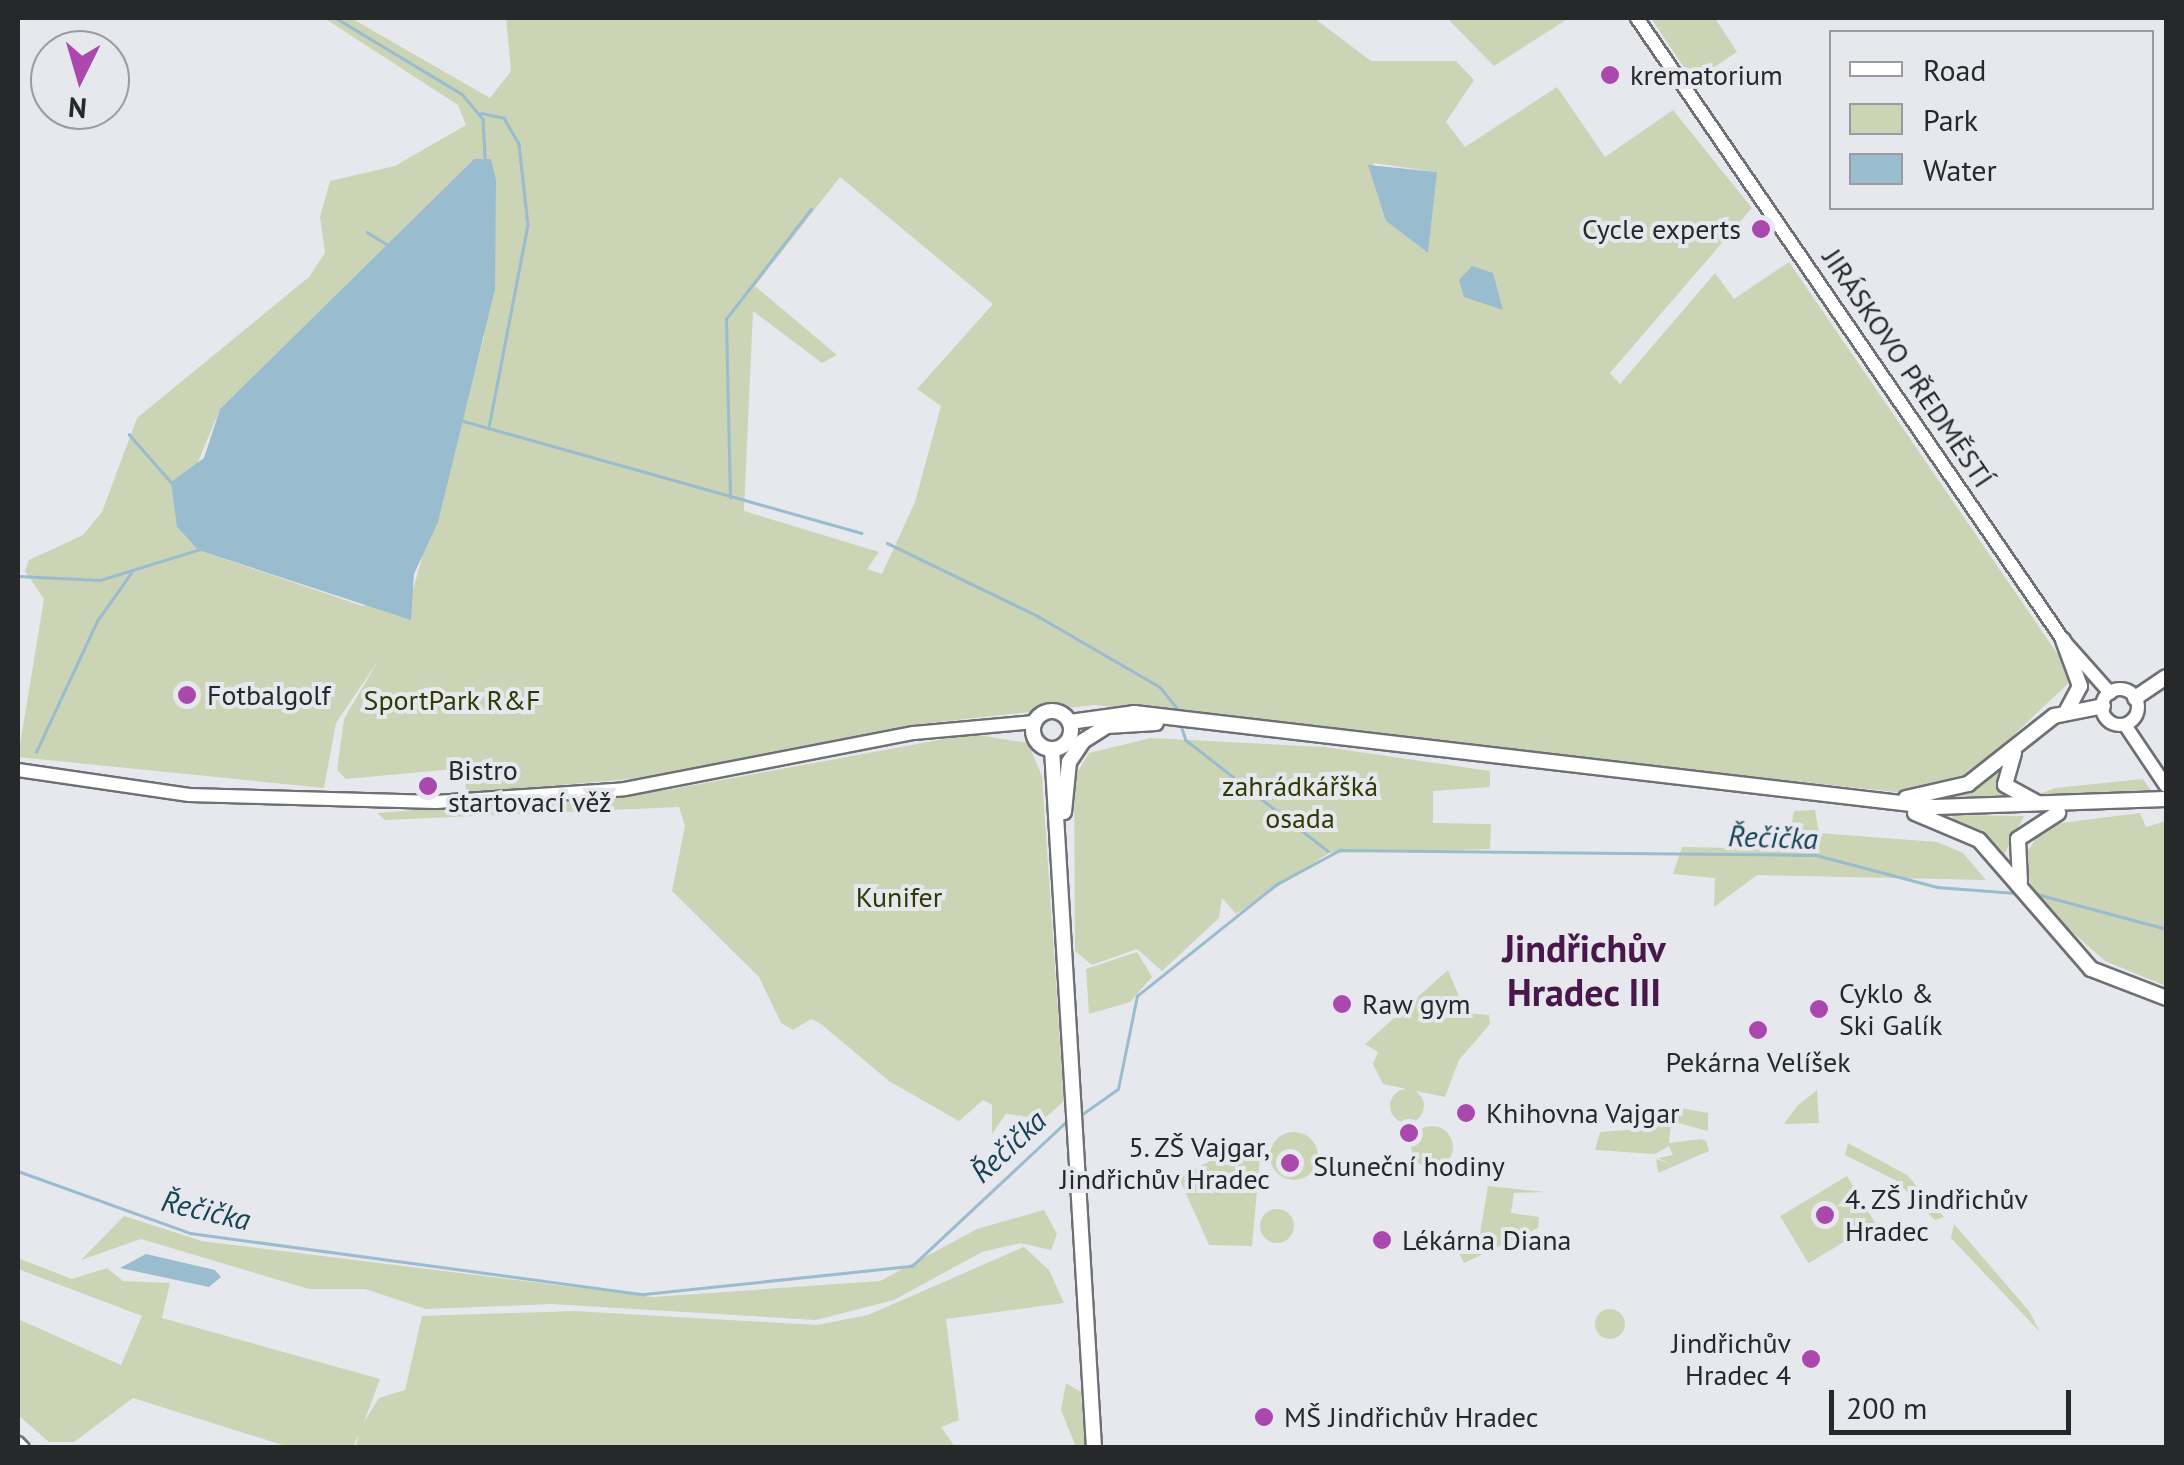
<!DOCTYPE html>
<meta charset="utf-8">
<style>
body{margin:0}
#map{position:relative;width:2184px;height:1465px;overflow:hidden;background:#e7e8ee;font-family:"PT Sans",sans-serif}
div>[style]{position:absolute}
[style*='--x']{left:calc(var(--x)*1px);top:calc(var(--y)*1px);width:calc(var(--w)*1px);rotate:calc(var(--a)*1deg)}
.green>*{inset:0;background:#ccd4b6;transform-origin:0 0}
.round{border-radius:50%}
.water>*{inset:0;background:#99bcce}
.stream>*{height:2.5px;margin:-1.25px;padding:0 1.25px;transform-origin:1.25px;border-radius:1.25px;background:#99bcce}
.roads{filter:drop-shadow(2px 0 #6e7075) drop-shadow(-2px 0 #6e7075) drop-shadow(0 2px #6e7075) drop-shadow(0 -2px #6e7075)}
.secondary>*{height:12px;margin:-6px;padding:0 6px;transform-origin:6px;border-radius:6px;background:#fff}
.secondary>.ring{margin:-6px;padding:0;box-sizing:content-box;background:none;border:12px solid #fff;border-radius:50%}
.primary>*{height:14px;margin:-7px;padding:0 7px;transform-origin:7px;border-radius:7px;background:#fff}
.primary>.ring{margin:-7px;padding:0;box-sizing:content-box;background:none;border:14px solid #fff;border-radius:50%}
.dots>*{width:28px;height:28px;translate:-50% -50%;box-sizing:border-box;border:5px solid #e7e8ee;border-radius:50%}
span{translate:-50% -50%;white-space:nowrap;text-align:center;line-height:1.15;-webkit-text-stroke:8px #e7e8ee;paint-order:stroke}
.poi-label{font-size:28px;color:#27282a}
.left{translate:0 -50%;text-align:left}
.right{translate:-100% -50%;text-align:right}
.street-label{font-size:28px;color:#27282a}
.park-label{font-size:28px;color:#303a02}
.water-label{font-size:30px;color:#154357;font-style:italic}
.district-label{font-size:38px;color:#471849;font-weight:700}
.frame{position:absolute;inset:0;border:20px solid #27282a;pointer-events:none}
.legend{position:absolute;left:1829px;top:30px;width:325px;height:180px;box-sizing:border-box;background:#e7e8ee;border:2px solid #9a9ba0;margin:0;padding:12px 18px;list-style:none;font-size:30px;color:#27282a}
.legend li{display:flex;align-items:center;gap:20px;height:50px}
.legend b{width:50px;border:2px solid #9a9ba0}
.north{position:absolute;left:30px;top:30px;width:100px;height:100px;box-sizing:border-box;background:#e7e8ee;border:2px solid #9a9ba0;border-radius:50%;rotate:185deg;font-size:28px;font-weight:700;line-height:40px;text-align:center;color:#27282a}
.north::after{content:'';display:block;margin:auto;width:35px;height:45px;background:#ab48ae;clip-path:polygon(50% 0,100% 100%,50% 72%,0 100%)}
.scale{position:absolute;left:1829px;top:1390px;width:242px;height:45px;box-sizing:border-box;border:5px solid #27282a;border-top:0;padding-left:12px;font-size:30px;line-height:35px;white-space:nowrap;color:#27282a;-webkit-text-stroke:8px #e7e8ee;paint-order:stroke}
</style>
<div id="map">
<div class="green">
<div style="clip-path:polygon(evenodd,324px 18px,351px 18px,490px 98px,511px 71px,506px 18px,1314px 18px,1371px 61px,1456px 61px,1474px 80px,1446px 122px,1465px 147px,1557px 87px,1605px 157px,1673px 110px,1752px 208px,1610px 373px,1620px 384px,1715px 273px,1734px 299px,1789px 262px,2074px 678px,1970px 776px,1905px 793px,1095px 705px,920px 724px,666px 776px,466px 793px,465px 768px,346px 779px,337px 770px,344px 719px,378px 661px,336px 723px,324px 788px,18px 757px,44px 599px,25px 571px,29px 560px,83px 535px,102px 512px,137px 418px,309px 277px,325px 253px,320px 217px,330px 181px,395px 166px,466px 125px,458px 105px,324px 18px,474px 159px,484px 337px,412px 593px,363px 606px,198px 550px,177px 527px,181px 503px,220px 409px,474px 159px,324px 18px,1373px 163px,1436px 172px,1428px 253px,1386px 221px,1373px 163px,324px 18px,840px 177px,993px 304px,917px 389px,941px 406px,915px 502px,882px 574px,867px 569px,879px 552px,744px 511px,753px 311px,822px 363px,837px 355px,755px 286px,840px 177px)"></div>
<div style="clip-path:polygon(1447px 18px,1569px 18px,1494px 66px)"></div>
<div style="clip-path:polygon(1651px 18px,1715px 18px,1737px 52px,1693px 81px)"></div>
<div style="clip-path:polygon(972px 734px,1028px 743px,1042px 776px,1064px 1101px,1044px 1119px,1006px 1114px,992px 1134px,992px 1105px,983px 1100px,959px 1121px,889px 1081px,821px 1024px,811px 1019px,793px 1030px,781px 1023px,759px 977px,672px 891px,685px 826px,679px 807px,385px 820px,377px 813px,667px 790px)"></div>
<div style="clip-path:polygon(1151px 738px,1325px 747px,1490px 771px,1490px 787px,1433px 791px,1433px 823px,1491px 824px,1490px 849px,1329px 853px,1236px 914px,1222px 898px,1219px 918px,1162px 971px,1137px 949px,1092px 965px,1075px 951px,1074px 778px,1089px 753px)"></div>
<div style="clip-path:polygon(1997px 773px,2008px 800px,1944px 801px,1944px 797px)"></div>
<div style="clip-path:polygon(2143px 779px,2154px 795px,2034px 796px,2055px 788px)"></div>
<div style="clip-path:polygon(1815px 810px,1819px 833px,1937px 842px,1963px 853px,1986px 880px,1757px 875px,1714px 907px,1715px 878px,1673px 874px,1682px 847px,1787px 849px,1794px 811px)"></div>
<div style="clip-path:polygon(2140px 813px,2146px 827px,2166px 821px,2166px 986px,2105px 961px,2061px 922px,2030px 885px,2025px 855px,2045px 825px)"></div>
<div style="clip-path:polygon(2024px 816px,2004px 855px,1952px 818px,1953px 815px)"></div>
<div style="clip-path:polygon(1137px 952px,1152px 977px,1130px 1002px,1089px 1014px,1086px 969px)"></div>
<div style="clip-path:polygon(1448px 970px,1466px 1013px,1489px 1015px,1490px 1024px,1459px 1060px,1445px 1097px,1383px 1084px,1373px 1064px,1378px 1052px,1365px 1044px)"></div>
<div class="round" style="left:1390px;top:1089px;width:34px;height:34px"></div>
<div style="clip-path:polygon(1817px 1090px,1819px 1123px,1784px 1124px,1797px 1106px)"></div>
<div style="clip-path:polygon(1681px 1108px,1708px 1113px,1708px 1131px,1671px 1121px,1669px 1143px,1702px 1139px,1706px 1141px,1709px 1151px,1658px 1173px,1656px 1159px,1671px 1164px,1658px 1158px,1673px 1155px,1669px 1146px,1655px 1154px,1595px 1150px,1600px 1132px,1641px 1129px)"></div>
<div class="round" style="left:1411px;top:1126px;width:42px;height:42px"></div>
<div class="round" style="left:1270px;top:1132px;width:48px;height:48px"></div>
<div style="clip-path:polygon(1848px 1143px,1907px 1175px,1944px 1217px,1935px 1220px,1895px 1180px,1845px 1155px)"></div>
<div style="clip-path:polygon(1226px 1152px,1260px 1156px,1252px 1246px,1209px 1245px,1179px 1178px)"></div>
<div style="left:1847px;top:1176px;width:55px;height:78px;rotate:59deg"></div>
<div style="clip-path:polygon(1488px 1186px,1545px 1192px,1514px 1193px,1511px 1213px,1539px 1217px,1538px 1228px,1464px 1263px,1458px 1251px,1479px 1240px)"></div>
<div class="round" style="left:1260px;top:1209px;width:34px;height:34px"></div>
<div style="clip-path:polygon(1044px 1210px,1057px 1234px,1051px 1250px,1020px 1243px,982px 1252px,894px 1300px,816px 1320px,551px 1304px,426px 1309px,365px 1289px,309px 1289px,141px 1239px,81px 1260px,124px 1216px,202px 1241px,653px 1297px,880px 1281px,977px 1229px)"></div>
<div style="clip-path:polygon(1954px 1224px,2029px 1311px,2040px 1332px,1951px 1238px)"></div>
<div style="clip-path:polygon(1024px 1247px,1049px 1270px,1064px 1303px,946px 1319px,959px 1420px,941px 1427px,955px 1447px,356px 1447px,358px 1436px,353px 1447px,289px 1447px,133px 1398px,74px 1442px,49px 1442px,18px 1415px,18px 1319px,121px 1365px,142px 1316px,18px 1269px,18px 1258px,72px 1279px,107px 1268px,123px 1281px,170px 1283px,162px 1318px,380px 1379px,364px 1422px,379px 1398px,405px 1390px,422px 1316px,574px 1311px,817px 1325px,868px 1315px)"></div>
<div class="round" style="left:1595px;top:1309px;width:30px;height:30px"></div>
<div style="clip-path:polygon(1066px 1383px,1081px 1392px,1085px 1447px,1076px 1447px,1061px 1410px)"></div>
</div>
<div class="water">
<div style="clip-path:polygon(474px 159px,491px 159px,496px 180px,495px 289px,438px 522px,414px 574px,411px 620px,198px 550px,177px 527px,171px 482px,204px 458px,220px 409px)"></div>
<div style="clip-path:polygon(1368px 165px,1437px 172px,1428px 253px,1386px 221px)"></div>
<div style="clip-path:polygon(1472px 266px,1493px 273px,1503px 310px,1464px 297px,1459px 280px)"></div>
<div style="clip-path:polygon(146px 1254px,215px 1270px,221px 1277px,209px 1287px,120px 1268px)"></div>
</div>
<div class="stream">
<div style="--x:336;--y:18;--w:147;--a:31.1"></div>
<div style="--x:462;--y:94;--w:33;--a:50"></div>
<div style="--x:483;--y:119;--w:38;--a:87"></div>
<div style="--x:481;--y:113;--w:24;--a:12"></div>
<div style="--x:504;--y:118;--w:30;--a:60"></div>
<div style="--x:519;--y:144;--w:81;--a:83.7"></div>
<div style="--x:528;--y:225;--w:207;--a:100.9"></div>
<div style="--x:367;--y:232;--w:28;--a:32"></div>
<div style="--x:460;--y:420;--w:417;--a:15.7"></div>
<div style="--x:129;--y:434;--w:64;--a:48.8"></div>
<div style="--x:730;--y:498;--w:179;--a:-91.3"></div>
<div style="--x:726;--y:319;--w:139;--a:-52.3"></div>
<div style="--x:887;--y:543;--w:165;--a:25.8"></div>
<div style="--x:1036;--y:615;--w:143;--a:30.1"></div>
<div style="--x:1160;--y:687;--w:32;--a:51"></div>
<div style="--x:18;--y:576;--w:82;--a:2.8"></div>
<div style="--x:100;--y:580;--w:106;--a:-17.1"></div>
<div style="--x:1181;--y:725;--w:16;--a:72"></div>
<div style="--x:1186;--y:740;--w:180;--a:38"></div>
<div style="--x:36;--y:752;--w:145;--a:-65"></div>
<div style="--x:97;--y:621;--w:59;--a:-54.7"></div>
<div style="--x:2033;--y:893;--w:138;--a:15.1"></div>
<div style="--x:1081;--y:1115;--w:45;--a:-35.1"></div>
<div style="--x:1118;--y:1089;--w:95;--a:-78.5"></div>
<div style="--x:1137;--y:996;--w:179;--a:-38.7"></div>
<div style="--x:1277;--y:884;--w:72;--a:-28.4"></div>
<div style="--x:1340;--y:850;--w:476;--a:0.6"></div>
<div style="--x:1816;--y:855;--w:125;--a:14.8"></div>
<div style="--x:1937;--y:887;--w:78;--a:4.4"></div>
<div style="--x:18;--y:1171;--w:183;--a:19.8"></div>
<div style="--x:190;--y:1233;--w:458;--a:7.7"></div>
<div style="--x:644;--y:1294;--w:269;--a:-6"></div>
<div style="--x:912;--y:1266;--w:215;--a:-43.1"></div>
</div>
<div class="roads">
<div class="secondary">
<div style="--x:1637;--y:18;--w:754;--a:55.59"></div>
<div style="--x:2063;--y:640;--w:71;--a:48.4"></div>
<div class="ring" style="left:2102px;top:689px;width:24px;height:24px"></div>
<div style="--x:2125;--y:725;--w:73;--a:56.1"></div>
<div style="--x:18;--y:770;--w:173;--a:8.3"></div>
<div style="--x:189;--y:795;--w:247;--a:1.6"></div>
<div style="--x:436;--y:802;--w:189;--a:-3.9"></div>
<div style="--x:625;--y:789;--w:294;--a:-11"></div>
<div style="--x:914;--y:733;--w:121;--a:-5.2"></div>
<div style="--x:18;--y:1443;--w:7;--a:45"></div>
</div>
<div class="primary">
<div style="--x:2063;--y:640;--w:49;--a:69.7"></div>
<div style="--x:2080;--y:686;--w:27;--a:118"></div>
<div style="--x:2135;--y:698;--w:37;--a:-34"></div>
<div class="ring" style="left:1033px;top:711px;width:24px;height:24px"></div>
<div style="--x:1070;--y:722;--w:65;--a:-8"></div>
<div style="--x:1134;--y:713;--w:806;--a:6.69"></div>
<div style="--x:1935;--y:807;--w:231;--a:-2"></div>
<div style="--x:1052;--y:749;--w:700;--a:86.56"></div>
<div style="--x:2014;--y:753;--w:33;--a:106"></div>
<div style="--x:2005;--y:785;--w:37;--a:29"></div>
<div style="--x:1906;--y:798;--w:64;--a:-12.7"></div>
<div style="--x:1968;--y:784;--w:110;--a:-38.3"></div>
<div style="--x:2054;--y:716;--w:50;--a:-11.5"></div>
<div style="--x:1064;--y:812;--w:50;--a:-84.3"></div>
<div style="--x:1069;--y:762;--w:25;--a:-56"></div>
<div style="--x:1083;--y:741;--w:28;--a:-32"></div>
<div style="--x:1107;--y:726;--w:49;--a:-3.5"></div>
<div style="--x:1915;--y:813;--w:69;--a:22.9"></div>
<div style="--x:1979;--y:840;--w:171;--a:49"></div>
<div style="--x:2091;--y:969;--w:80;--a:21.1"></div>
<div style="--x:2020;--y:882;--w:43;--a:-92.7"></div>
<div style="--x:2018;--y:839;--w:48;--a:-33"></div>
</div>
</div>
<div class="dots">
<div style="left:1610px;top:75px;background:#ab48ae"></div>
<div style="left:1761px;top:229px;background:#ab48ae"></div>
<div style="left:187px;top:695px;background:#ab48ae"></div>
<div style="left:428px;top:786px;background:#ab48ae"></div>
<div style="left:1342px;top:1004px;background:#ab48ae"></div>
<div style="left:1819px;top:1009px;background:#ab48ae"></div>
<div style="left:1758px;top:1030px;background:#ab48ae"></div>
<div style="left:1466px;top:1113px;background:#ab48ae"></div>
<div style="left:1409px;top:1133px;background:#ab48ae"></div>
<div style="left:1290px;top:1163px;background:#ab48ae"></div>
<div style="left:1825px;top:1215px;background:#ab48ae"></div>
<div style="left:1382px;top:1240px;background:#ab48ae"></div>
<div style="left:1811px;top:1359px;background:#ab48ae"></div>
<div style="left:1264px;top:1417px;background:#ab48ae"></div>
</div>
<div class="poi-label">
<span class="left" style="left:1630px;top:75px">krematorium</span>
<span class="right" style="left:1741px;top:229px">Cycle experts</span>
<span class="left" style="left:207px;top:695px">Fotbalgolf</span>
<span class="left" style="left:448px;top:786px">Bistro<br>startovací věž</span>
<span class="left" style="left:1839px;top:1009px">Cyklo &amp;<br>Ski Galík</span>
<span class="left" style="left:1362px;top:1004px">Raw gym</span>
<span style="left:1758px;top:1062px">Pekárna Velíšek</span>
<span class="left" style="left:1486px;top:1113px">Khihovna Vajgar</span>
<span class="right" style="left:1270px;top:1163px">5. ZŠ Vajgar,<br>Jindřichův Hradec</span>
<span style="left:1409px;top:1166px">Sluneční hodiny</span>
<span class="left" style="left:1845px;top:1215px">4. ZŠ Jindřichův<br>Hradec</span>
<span class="left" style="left:1402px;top:1240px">Lékárna Diana</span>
<span class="right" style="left:1791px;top:1359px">Jindřichův<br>Hradec 4</span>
<span class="left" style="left:1284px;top:1417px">MŠ Jindřichův Hradec</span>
</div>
<div class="street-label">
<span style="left:1908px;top:368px;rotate:56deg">JIRÁSKOVO PŘEDMĚSTÍ</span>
</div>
<div class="park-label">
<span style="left:452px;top:700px">SportPark R&amp;F</span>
<span style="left:1300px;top:802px">zahrádkářšká<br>osada</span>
<span style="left:899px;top:897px">Kunifer</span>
</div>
<div class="water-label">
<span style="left:1773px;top:837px;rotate:2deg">Řečička</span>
<span style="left:1008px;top:1146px;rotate:-43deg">Řečička</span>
<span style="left:206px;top:1210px;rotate:13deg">Řečička</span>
</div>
<div class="district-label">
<span style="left:1584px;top:970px">Jindřichův<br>Hradec III</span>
</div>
<div class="frame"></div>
<ul class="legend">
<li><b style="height:12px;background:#fff"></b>Road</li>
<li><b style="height:28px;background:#ccd4b6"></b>Park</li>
<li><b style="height:28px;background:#99bcce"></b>Water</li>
</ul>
<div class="north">N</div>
<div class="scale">200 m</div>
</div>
